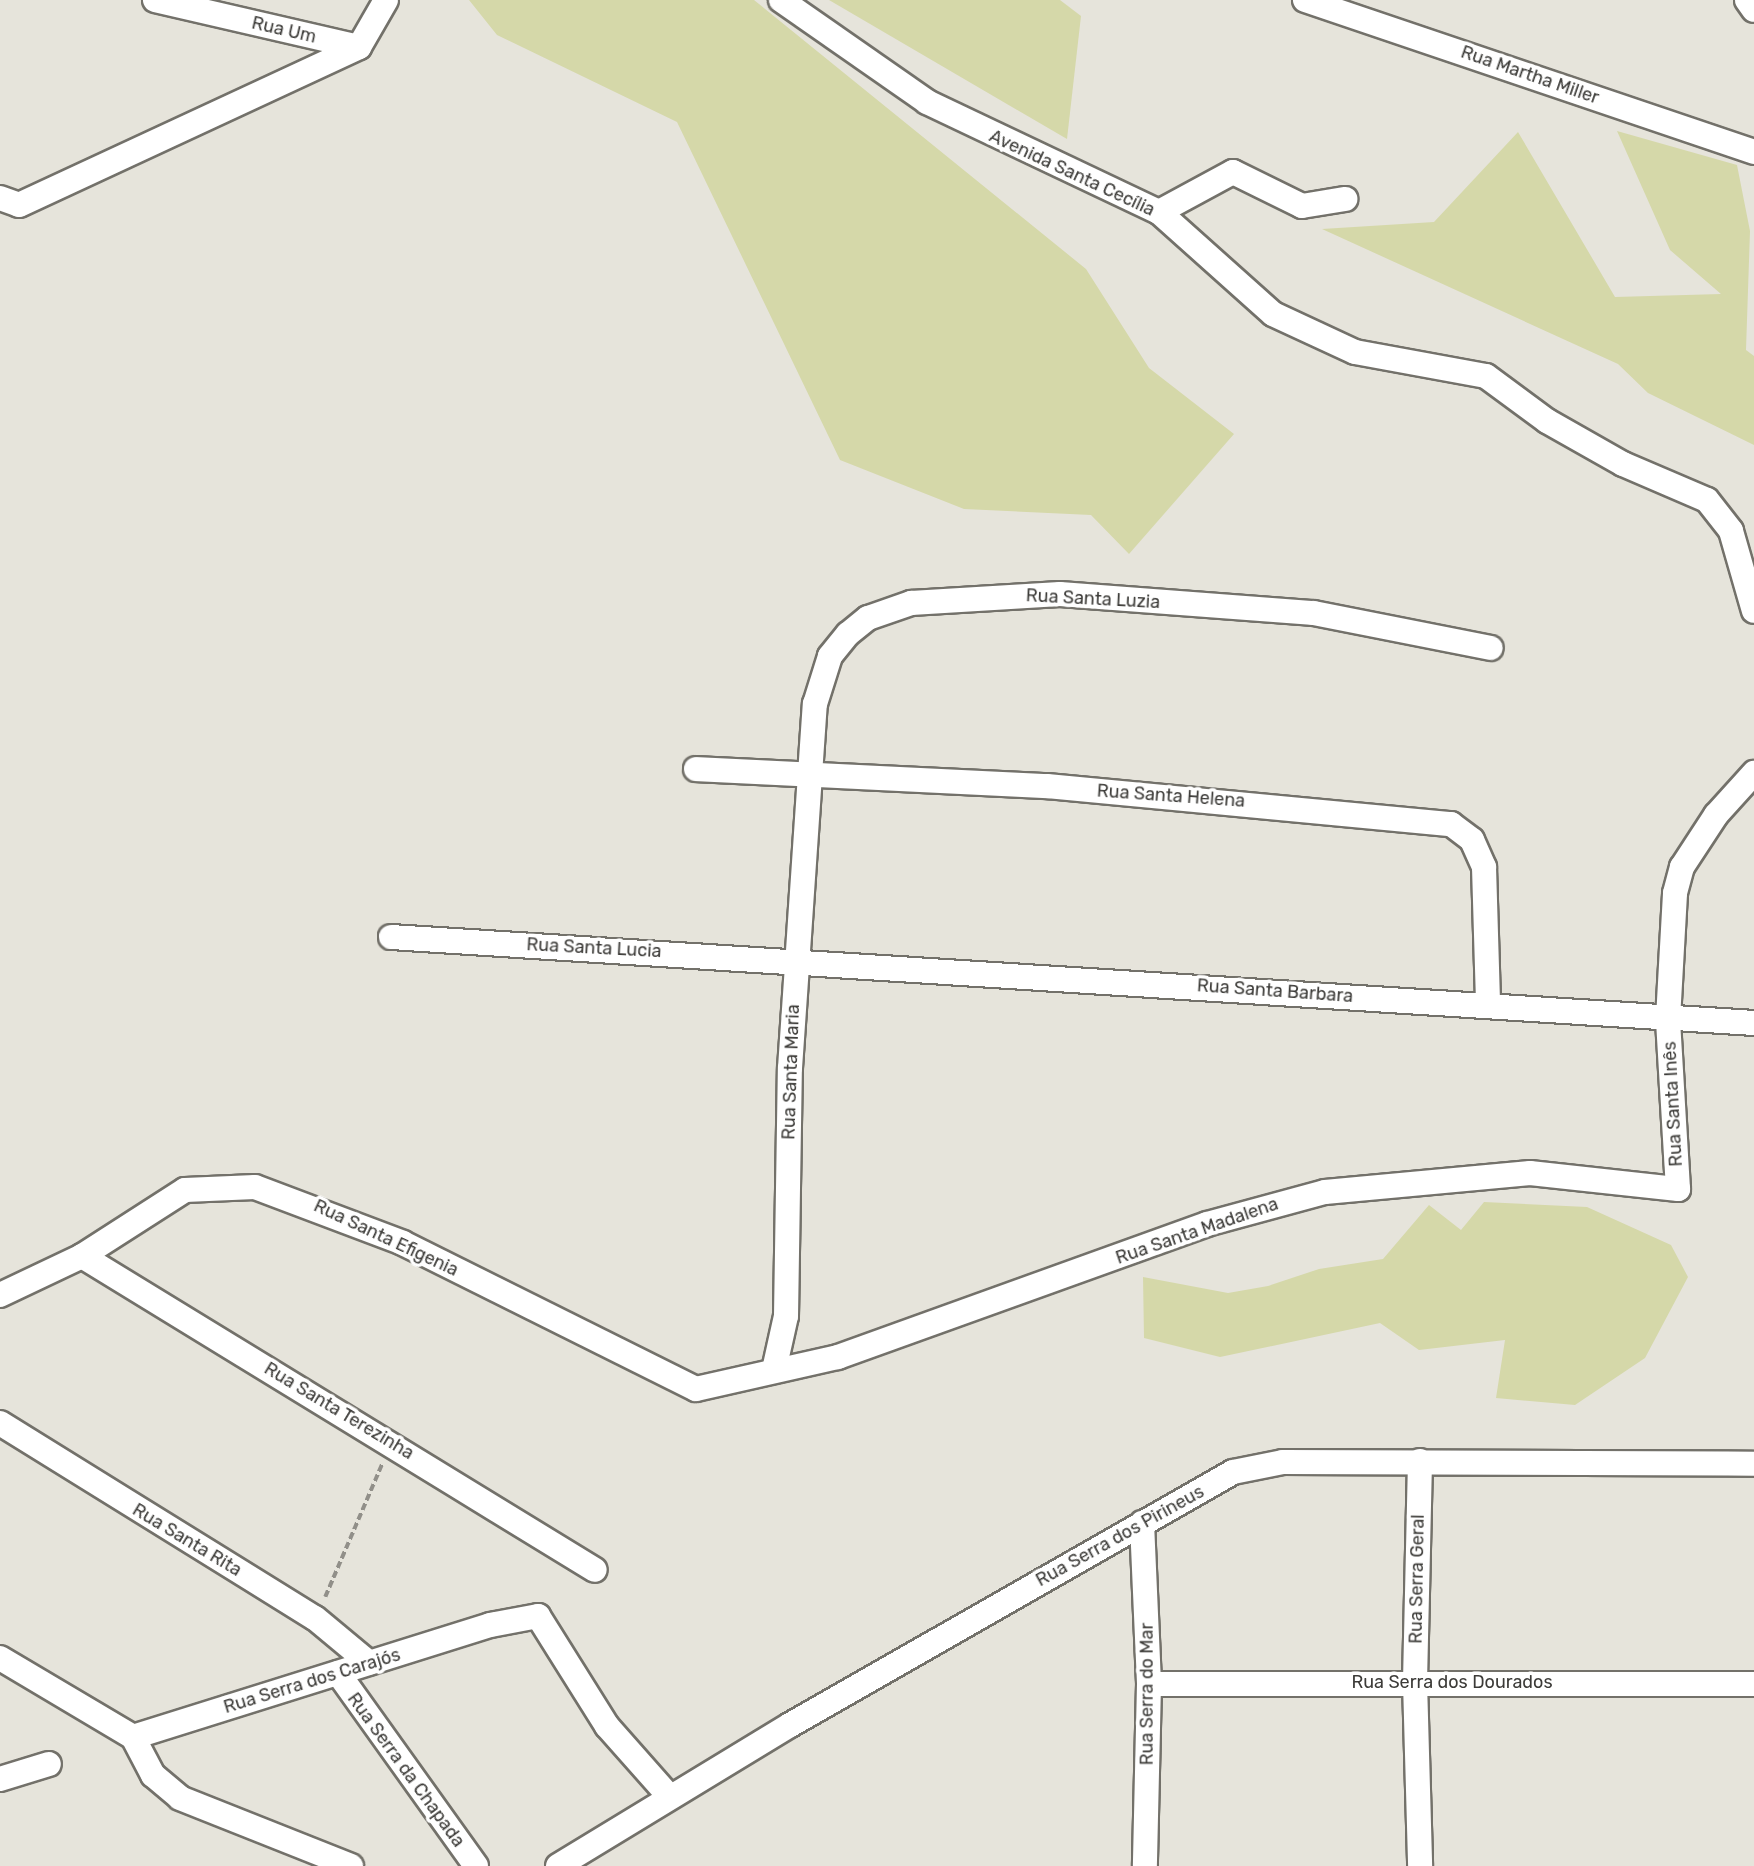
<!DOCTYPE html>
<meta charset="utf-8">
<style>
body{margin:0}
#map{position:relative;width:1754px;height:1866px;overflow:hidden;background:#e6e4db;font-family:Rubik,sans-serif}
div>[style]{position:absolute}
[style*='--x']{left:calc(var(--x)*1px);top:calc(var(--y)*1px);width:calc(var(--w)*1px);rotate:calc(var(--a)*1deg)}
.green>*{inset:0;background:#d5d8a9}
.path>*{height:3.5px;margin-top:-1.75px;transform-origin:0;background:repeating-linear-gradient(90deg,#918f89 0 7px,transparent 0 10.5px)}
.roads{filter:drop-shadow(2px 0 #73716a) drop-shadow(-2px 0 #73716a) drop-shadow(0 2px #73716a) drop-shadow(0 -2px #73716a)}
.minor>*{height:24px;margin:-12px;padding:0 12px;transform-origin:12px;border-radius:12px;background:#fff}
span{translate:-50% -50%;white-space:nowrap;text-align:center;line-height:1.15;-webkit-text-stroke:7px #fff;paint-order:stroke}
.street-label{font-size:18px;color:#3c3b38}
</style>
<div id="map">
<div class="green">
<div style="clip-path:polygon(469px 0,754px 0,1086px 269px,1149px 368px,1234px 434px,1129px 554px,1091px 515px,964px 509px,840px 460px,677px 122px,497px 35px)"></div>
<div style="clip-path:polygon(829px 0,1060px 0,1081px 16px,1067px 139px)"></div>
<div style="clip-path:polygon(1617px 131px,1737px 165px,1750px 231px,1746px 350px,1754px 356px,1754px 445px,1648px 393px,1618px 364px,1322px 229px,1434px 222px,1518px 132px,1615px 297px,1721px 294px,1670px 250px)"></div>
<div style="clip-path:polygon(1484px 1202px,1587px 1207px,1671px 1245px,1688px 1277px,1645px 1358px,1575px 1405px,1496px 1398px,1505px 1340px,1419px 1350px,1380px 1323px,1220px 1357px,1144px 1338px,1143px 1277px,1228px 1293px,1268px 1286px,1319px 1269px,1383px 1259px,1429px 1205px,1461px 1230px)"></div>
</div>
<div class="path">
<div style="--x:325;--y:1597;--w:145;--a:-66.8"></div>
</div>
<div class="roads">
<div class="minor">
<div style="--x:155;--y:0;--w:209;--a:13"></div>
<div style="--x:359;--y:47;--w:54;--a:-60.1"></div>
<div style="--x:781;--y:0;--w:178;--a:34.9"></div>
<div style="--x:927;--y:102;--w:257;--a:25.4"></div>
<div style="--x:1159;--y:212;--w:153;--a:41.8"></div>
<div style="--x:1273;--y:314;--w:90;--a:24.9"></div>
<div style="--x:1355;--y:352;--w:133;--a:10.4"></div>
<div style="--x:1486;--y:376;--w:76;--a:36.4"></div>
<div style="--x:1547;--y:421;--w:87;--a:29.5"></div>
<div style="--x:1623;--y:464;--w:91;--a:23.2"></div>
<div style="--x:1707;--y:500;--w:39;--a:52"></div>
<div style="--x:1731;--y:531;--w:83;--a:74"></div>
<div style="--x:1305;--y:0;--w:474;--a:18.7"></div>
<div style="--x:1747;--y:0;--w:12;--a:55"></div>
<div style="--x:0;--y:198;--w:20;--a:20"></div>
<div style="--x:19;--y:205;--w:375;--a:-24.9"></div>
<div style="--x:1159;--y:212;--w:84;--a:-28.4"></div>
<div style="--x:1233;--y:172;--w:77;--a:26.2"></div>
<div style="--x:1302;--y:206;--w:44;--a:-9.2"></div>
<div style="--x:696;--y:769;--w:351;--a:2.8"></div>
<div style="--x:1047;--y:786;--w:406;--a:5.4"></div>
<div style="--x:1451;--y:824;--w:26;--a:37"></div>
<div style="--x:1472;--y:840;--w:30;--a:66"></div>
<div style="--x:1484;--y:867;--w:138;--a:88.3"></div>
<div style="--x:391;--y:937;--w:1366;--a:3.61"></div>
<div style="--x:82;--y:1256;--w:601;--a:31.47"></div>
<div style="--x:0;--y:1295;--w:91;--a:-25.4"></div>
<div style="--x:82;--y:1256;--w:122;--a:-32.7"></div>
<div style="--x:185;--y:1190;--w:70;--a:-2.5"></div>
<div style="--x:255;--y:1187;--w:158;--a:20.7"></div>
<div style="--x:403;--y:1243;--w:327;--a:26.5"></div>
<div style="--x:696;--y:1389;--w:146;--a:-12.7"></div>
<div style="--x:838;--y:1357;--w:392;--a:-19.8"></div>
<div style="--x:1207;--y:1224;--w:122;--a:-15.2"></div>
<div style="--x:1325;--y:1192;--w:206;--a:-5.3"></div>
<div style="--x:1530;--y:1173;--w:149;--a:6.2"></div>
<div style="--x:1678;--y:1189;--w:170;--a:-93.4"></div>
<div style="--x:1668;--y:1019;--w:126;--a:-86.8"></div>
<div style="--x:1675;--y:893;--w:27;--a:-75"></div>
<div style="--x:1682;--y:867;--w:62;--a:-56.8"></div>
<div style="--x:1716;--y:815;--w:57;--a:-47.9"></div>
<div style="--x:774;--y:1370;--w:55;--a:-77.5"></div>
<div style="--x:786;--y:1316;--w:248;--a:-89.1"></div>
<div style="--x:790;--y:1068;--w:365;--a:-86.1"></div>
<div style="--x:815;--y:704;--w:50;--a:-72.6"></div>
<div style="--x:830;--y:656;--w:28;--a:-51"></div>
<div style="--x:848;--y:634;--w:26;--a:-39"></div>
<div style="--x:868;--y:618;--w:46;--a:-19.2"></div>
<div style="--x:911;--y:603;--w:149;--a:-3.5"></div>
<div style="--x:1060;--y:594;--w:255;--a:4.3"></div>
<div style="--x:1314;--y:613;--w:180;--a:11.2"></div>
<div style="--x:0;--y:1423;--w:370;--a:31.8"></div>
<div style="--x:315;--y:1618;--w:70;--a:39.8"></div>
<div style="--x:1420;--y:1461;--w:221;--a:91.3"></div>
<div style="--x:1415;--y:1682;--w:184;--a:88.4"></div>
<div style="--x:1142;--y:1523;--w:161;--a:87.5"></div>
<div style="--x:1149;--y:1684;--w:182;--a:91.3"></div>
<div style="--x:0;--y:1658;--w:155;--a:30.7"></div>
<div style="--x:338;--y:1673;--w:237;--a:54.4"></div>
<div style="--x:1149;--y:1684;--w:605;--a:0"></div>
<div style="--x:133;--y:1737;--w:374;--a:-17.4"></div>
<div style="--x:490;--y:1625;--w:49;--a:-10.6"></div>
<div style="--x:538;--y:1616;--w:130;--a:57.9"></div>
<div style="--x:607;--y:1726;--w:94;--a:48.5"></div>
<div style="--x:133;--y:1737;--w:43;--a:62.2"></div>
<div style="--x:153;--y:1775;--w:35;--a:40"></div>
<div style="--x:180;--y:1798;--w:184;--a:21.7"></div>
<div style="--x:0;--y:1779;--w:51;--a:-17"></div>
<div style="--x:558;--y:1866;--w:271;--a:-31.3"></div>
<div style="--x:790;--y:1725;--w:510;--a:-29.73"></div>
<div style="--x:1233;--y:1472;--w:51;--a:-11.3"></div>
<div style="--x:1283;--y:1462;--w:471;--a:0.2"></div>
</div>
</div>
<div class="street-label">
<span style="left:284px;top:30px;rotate:13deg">Rua Um</span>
<span style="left:1530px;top:75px;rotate:19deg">Rua Martha Miller</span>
<span style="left:1072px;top:173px;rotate:25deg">Avenida Santa Cecília</span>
<span style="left:1093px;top:599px;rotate:3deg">Rua Santa Luzia</span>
<span style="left:1171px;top:796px;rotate:4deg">Rua Santa Helena</span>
<span style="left:594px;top:948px;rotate:3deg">Rua Santa Lucia</span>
<span style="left:1275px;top:991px;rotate:4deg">Rua Santa Barbara</span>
<span style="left:791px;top:1072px;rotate:-88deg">Rua Santa Maria</span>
<span style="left:1673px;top:1104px;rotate:-93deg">Rua Santa Inês</span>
<span style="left:1197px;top:1231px;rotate:-19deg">Rua Santa Madalena</span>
<span style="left:386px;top:1238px;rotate:25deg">Rua Santa Efigenia</span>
<span style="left:339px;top:1411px;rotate:31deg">Rua Santa Terezinha</span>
<span style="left:1120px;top:1536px;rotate:-29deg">Rua Serra dos Pirineus</span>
<span style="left:187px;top:1540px;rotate:31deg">Rua Santa Rita</span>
<span style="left:1417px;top:1579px;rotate:-89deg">Rua Serra Geral</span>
<span style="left:312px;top:1681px;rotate:-17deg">Rua Serra dos Carajós</span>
<span style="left:1452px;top:1682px">Rua Serra dos Dourados</span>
<span style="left:1147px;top:1694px;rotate:-90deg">Rua Serra do Mar</span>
<span style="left:406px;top:1770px;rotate:54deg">Rua Serra da Chapada</span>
</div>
</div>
